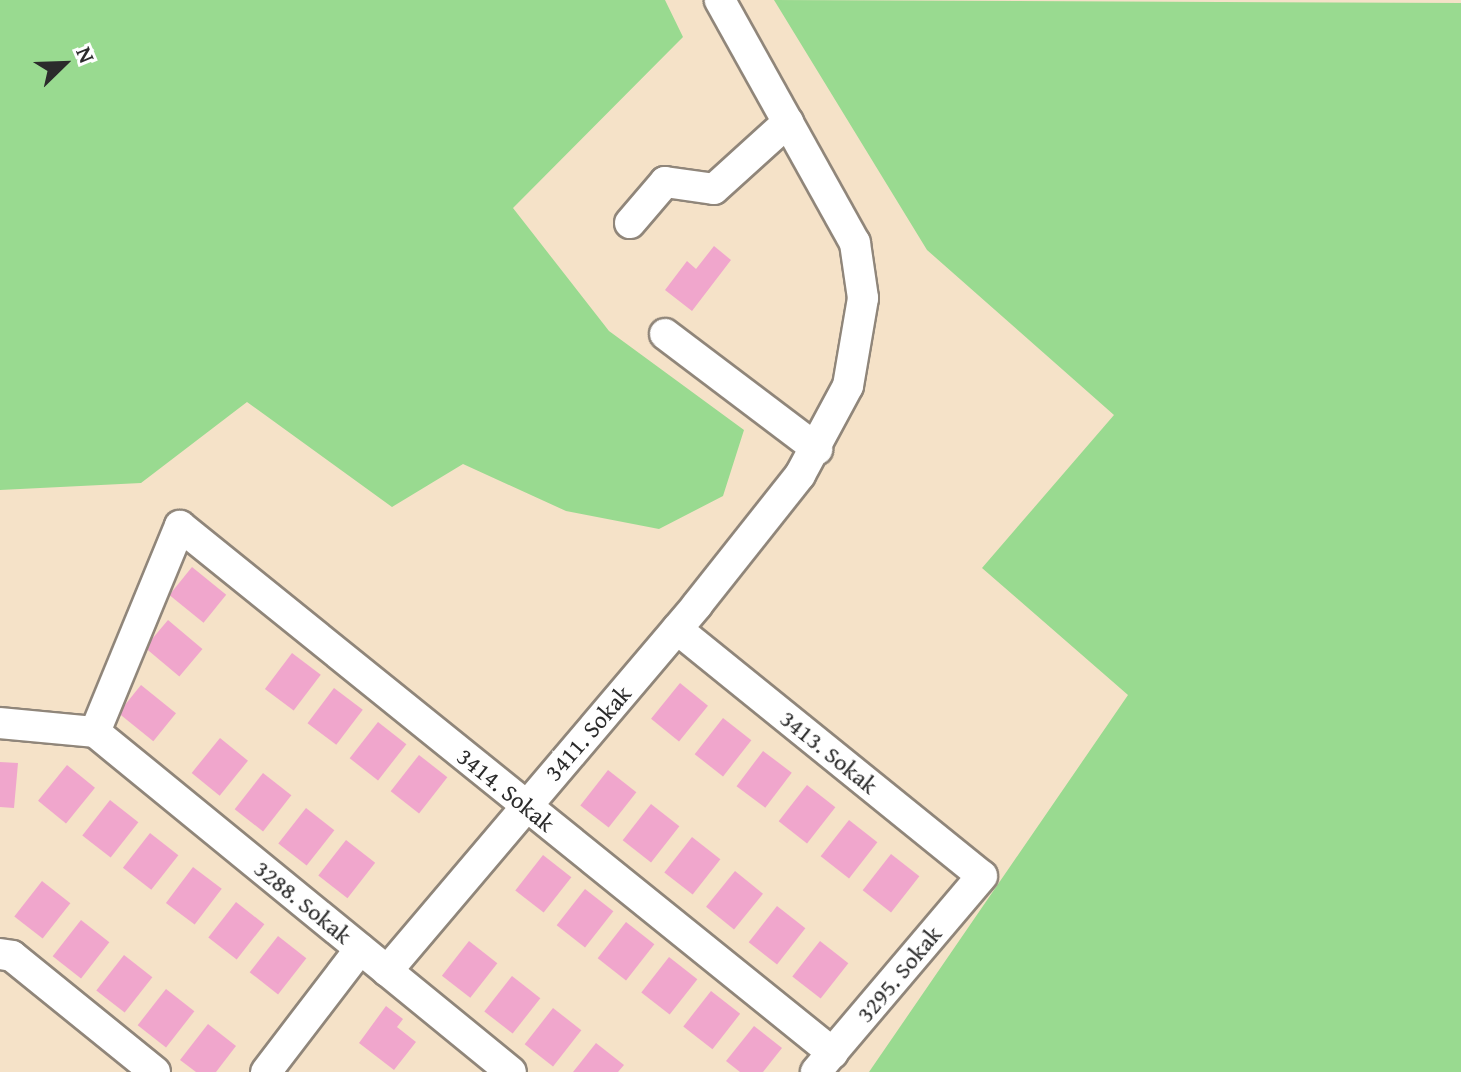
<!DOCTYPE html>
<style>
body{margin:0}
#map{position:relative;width:1461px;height:1072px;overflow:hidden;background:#f5e2c8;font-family:"Gentium Book Plus",serif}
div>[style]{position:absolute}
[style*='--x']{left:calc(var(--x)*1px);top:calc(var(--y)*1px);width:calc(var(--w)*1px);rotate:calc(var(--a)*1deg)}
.green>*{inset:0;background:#99da90}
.building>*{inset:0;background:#f0a6cc;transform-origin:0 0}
.roads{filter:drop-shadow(2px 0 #90867a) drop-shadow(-2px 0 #90867a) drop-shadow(0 2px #90867a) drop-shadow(0 -2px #90867a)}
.minor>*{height:30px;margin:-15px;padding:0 15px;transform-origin:15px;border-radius:15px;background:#fff}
span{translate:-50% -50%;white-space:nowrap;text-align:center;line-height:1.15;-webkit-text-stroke:7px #fff;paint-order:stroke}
.street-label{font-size:24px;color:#2b2b2b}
.north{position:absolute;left:24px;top:24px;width:80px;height:80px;-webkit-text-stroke:6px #fff;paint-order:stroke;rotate:67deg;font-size:22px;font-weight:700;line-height:32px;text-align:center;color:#2b2b2b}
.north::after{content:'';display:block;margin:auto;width:28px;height:36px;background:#2b2b2b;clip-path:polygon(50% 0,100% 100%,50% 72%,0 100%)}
</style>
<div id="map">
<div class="green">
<div style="clip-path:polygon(0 0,665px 0,683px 37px,513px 208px,609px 331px,744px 430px,723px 496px,659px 529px,566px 511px,463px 464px,392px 507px,247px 402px,141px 483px,0 490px)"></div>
<div style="clip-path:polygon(774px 0,1461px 3px,1461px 1072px,869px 1072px,1128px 695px,982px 568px,1114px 415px,927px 250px)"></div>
</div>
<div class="building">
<div style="clip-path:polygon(714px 246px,731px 260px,692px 311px,665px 290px,687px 261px,696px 269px)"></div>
<div style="left:192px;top:567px;width:44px;height:36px;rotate:39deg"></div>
<div style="left:168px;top:620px;width:45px;height:36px;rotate:40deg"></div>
<div style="left:292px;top:653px;width:36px;height:45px;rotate:37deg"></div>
<div style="left:680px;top:683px;width:36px;height:46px;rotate:39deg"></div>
<div style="left:141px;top:685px;width:45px;height:36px;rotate:39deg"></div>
<div style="left:334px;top:688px;width:36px;height:44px;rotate:37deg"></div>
<div style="left:723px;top:718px;width:36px;height:46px;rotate:38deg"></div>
<div style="left:378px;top:722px;width:36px;height:46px;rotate:38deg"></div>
<div style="left:220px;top:738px;width:36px;height:45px;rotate:39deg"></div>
<div style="left:763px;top:751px;width:36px;height:44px;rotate:37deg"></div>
<div style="left:419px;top:755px;width:36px;height:46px;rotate:38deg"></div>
<div style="clip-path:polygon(0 762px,18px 763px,14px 808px,0 807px)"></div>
<div style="left:67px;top:765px;width:36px;height:46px;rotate:39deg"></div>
<div style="left:608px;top:770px;width:36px;height:45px;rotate:38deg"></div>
<div style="left:263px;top:773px;width:36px;height:46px;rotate:38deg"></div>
<div style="left:807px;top:785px;width:36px;height:46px;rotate:38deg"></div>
<div style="left:110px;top:800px;width:36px;height:45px;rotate:38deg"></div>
<div style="left:651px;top:804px;width:36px;height:46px;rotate:38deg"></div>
<div style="left:306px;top:808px;width:36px;height:45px;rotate:38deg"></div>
<div style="left:849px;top:820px;width:36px;height:46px;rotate:38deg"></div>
<div style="left:150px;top:833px;width:36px;height:44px;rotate:38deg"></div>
<div style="left:692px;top:837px;width:36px;height:45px;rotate:38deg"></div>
<div style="left:346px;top:840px;width:37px;height:45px;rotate:38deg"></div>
<div style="left:891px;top:854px;width:36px;height:46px;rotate:38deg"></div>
<div style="left:543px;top:855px;width:36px;height:45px;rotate:38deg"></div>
<div style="left:193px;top:867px;width:36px;height:45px;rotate:37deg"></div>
<div style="left:735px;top:871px;width:36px;height:46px;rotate:39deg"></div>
<div style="left:42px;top:881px;width:36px;height:45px;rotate:38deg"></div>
<div style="left:585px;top:889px;width:36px;height:46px;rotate:38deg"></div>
<div style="left:236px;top:902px;width:36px;height:45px;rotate:38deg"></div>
<div style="left:777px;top:906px;width:36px;height:46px;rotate:38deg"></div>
<div style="left:81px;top:920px;width:36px;height:46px;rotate:38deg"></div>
<div style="left:626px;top:922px;width:36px;height:46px;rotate:38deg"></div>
<div style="left:278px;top:936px;width:36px;height:46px;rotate:38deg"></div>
<div style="left:469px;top:941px;width:36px;height:44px;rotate:38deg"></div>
<div style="left:820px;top:941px;width:36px;height:45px;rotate:38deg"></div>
<div style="left:124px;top:955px;width:36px;height:45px;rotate:38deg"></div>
<div style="left:669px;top:957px;width:36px;height:45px;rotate:38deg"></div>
<div style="left:512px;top:976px;width:36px;height:45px;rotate:38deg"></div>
<div style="left:166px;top:989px;width:36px;height:46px;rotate:38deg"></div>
<div style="left:711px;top:991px;width:37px;height:45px;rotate:38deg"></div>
<div style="clip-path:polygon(386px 1006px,403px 1019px,397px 1027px,416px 1042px,394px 1070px,359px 1043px)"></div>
<div style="left:553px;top:1008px;width:36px;height:46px;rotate:38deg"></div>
<div style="clip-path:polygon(208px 1024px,236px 1046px,216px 1072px,196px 1072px,180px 1060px)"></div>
<div style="clip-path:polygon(754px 1026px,782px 1048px,763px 1072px,740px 1072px,726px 1061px)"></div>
<div style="clip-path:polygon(596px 1043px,624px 1065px,618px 1072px,573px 1072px)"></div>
</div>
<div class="roads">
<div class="minor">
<div style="--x:630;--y:223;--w:54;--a:-49.5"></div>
<div style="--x:665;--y:182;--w:49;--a:8.1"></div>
<div style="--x:714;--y:189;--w:100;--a:-42.2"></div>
<div style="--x:665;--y:334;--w:191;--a:37.1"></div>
<div style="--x:677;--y:629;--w:392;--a:39"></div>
<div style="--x:982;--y:876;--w:257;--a:130.3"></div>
<div style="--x:0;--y:723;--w:95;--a:5.4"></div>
<div style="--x:95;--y:732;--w:223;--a:-67.6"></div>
<div style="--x:180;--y:526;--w:839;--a:38.91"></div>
<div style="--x:95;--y:732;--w:537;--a:39.26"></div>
<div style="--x:0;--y:954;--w:12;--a:9"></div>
<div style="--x:12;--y:956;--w:184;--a:39"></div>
<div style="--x:387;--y:971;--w:480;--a:-49.7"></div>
<div style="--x:697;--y:605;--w:166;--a:-51.6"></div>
<div style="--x:800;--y:475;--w:101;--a:-61.7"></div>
<div style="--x:848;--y:386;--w:89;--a:-80.3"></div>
<div style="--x:863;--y:298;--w:56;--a:-98.3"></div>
<div style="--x:855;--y:243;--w:278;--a:-119.1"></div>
<div style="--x:266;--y:1072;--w:155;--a:-52.6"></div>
</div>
</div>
<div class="street-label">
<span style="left:588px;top:733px;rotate:-49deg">3411. Sokak</span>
<span style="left:829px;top:752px;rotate:39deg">3413. Sokak</span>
<span style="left:506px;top:790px;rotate:39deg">3414. Sokak</span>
<span style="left:303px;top:902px;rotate:39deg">3288. Sokak</span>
<span style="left:899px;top:974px;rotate:-50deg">3295. Sokak</span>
</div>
<div class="north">N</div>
</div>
